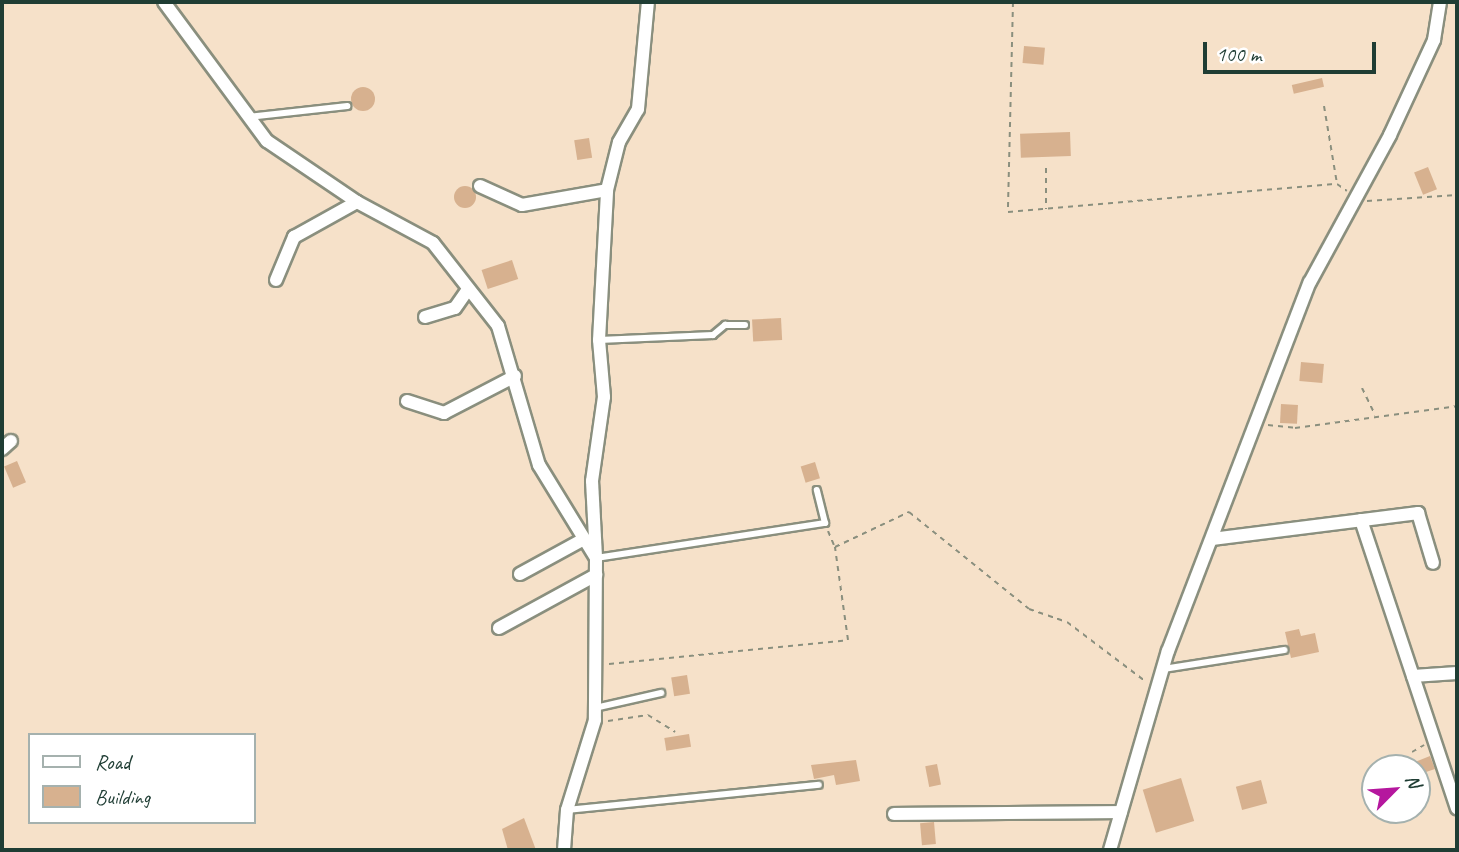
<!DOCTYPE html>
<style>
body{margin:0}
#map{position:relative;width:1459px;height:852px;overflow:hidden;background:#f6e1c9;font-family:Caveat,sans-serif}
div>[style]{position:absolute}
[style*='--x']{left:calc(var(--x)*1px);top:calc(var(--y)*1px);width:calc(var(--w)*1px);rotate:calc(var(--a)*1deg)}
.building>*{inset:0;background:#d7b18f;transform-origin:0 0}
.round{border-radius:50%}
.path>*{height:2px;margin-top:-1px;transform-origin:0;background:repeating-linear-gradient(90deg,#8a8f7e 0 5px,transparent 0 10px)}
.roads{filter:drop-shadow(2px 0 #8a8f7e) drop-shadow(-2px 0 #8a8f7e) drop-shadow(0 2px #8a8f7e) drop-shadow(0 -2px #8a8f7e)}
.lane>*{height:6px;margin:-3px;padding:0 3px;transform-origin:3px;border-radius:3px;background:#fff}
.street>*{height:12px;margin:-6px;padding:0 6px;transform-origin:6px;border-radius:6px;background:#fff}
span{translate:-50% -50%;white-space:nowrap;text-align:center;line-height:1.15;-webkit-text-stroke:7px #fff;paint-order:stroke}
.frame{position:absolute;inset:0;border:4px solid #1f3d34;pointer-events:none}
.legend{position:absolute;left:28px;top:733px;width:228px;height:91px;box-sizing:border-box;background:#fff;border:2px solid #a5b1ae;margin:0;padding:9px 12px;list-style:none;font-size:21px;color:#1f3d34}
.legend li{display:flex;align-items:center;gap:14px;height:35px}
.legend b{width:35px;border:2px solid #a5b1ae}
.north{position:absolute;left:1361px;top:754px;width:70px;height:70px;box-sizing:border-box;background:#fff;border:2px solid #a5b1ae;border-radius:50%;rotate:65deg;font-size:19px;font-weight:700;line-height:28px;text-align:center;color:#1f3d34}
.north::after{content:'';display:block;margin:auto;width:24px;height:32px;background:#b5179e;clip-path:polygon(50% 0,100% 100%,50% 72%,0 100%)}
.scale{position:absolute;left:1203px;top:42px;width:173px;height:32px;box-sizing:border-box;border:4px solid #1f3d34;border-top:0;padding-left:9px;font-size:21px;line-height:24px;white-space:nowrap;color:#1f3d34;-webkit-text-stroke:5px #fff;paint-order:stroke}
</style>
<div id="map">
<div class="building">
<div style="left:1024px;top:46px;width:21px;height:17px;rotate:5deg"></div>
<div style="left:1322px;top:78px;width:9px;height:31px;rotate:77deg"></div>
<div class="round" style="left:351px;top:87px;width:24px;height:24px"></div>
<div style="left:1070px;top:132px;width:24px;height:50px;rotate:88deg"></div>
<div style="left:589px;top:138px;width:20px;height:15px;rotate:81deg"></div>
<div style="left:1428px;top:167px;width:24px;height:15px;rotate:68deg"></div>
<div class="round" style="left:454px;top:186px;width:22px;height:22px"></div>
<div style="left:512px;top:260px;width:20px;height:32px;rotate:72deg"></div>
<div style="left:781px;top:318px;width:22px;height:29px;rotate:87deg"></div>
<div style="left:1301px;top:362px;width:23px;height:19px;rotate:5deg"></div>
<div style="left:1281px;top:404px;width:17px;height:19px;rotate:3deg"></div>
<div style="left:17px;top:461px;width:23px;height:14px;rotate:67deg"></div>
<div style="left:815px;top:462px;width:17px;height:15px;rotate:73deg"></div>
<div style="clip-path:polygon(1299px 629px,1301px 636px,1315px 633px,1319px 652px,1291px 658px,1285px 632px)"></div>
<div style="left:687px;top:675px;width:19px;height:16px;rotate:81deg"></div>
<div style="left:689px;top:734px;width:13px;height:25px;rotate:81deg"></div>
<div style="clip-path:polygon(1430px 756px,1435px 769px,1417px 775px,1417px 768px,1400px 768px)"></div>
<div style="clip-path:polygon(856px 760px,860px 781px,836px 785px,834px 775px,814px 779px,811px 765px)"></div>
<div style="left:937px;top:764px;width:21px;height:12px;rotate:79deg"></div>
<div style="left:1181px;top:778px;width:45px;height:40px;rotate:73deg"></div>
<div style="left:1261px;top:780px;width:24px;height:26px;rotate:75deg"></div>
<div style="clip-path:polygon(524px 818px,536px 850px,508px 850px,502px 829px)"></div>
<div style="left:934px;top:822px;width:22px;height:14px;rotate:85deg"></div>
</div>
<div class="path">
<div style="--x:1013;--y:2;--w:210;--a:91.4"></div>
<div style="--x:1008;--y:212;--w:330;--a:-4.9"></div>
<div style="--x:1337;--y:184;--w:12;--a:35"></div>
<div style="--x:1324;--y:106;--w:79;--a:80.5"></div>
<div style="--x:1046;--y:168;--w:41;--a:90"></div>
<div style="--x:1367;--y:201;--w:90;--a:-3.8"></div>
<div style="--x:1362;--y:388;--w:30;--a:64"></div>
<div style="--x:1268;--y:425;--w:27;--a:6"></div>
<div style="--x:1295;--y:428;--w:163;--a:-7.7"></div>
<div style="--x:828;--y:531;--w:15;--a:67"></div>
<div style="--x:609;--y:664;--w:240;--a:-5.7"></div>
<div style="--x:848;--y:640;--w:94;--a:-98"></div>
<div style="--x:835;--y:547;--w:82;--a:-25.3"></div>
<div style="--x:909;--y:512;--w:154;--a:38.9"></div>
<div style="--x:1029;--y:609;--w:40;--a:18.9"></div>
<div style="--x:1067;--y:622;--w:98;--a:37.1"></div>
<div style="--x:608;--y:721;--w:40;--a:-8.5"></div>
<div style="--x:648;--y:715;--w:32;--a:32"></div>
<div style="--x:1412;--y:752;--w:14;--a:-30"></div>
</div>
<div class="roads">
<div class="lane">
<div style="--x:248;--y:117;--w:100;--a:-6.3"></div>
<div style="--x:599;--y:340;--w:114;--a:-2.5"></div>
<div style="--x:713;--y:335;--w:16;--a:-40"></div>
<div style="--x:725;--y:325;--w:20;--a:0"></div>
<div style="--x:596;--y:558;--w:232;--a:-8.7"></div>
<div style="--x:825;--y:523;--w:34;--a:-104"></div>
<div style="--x:1163;--y:669;--w:123;--a:-8.9"></div>
<div style="--x:595;--y:708;--w:68;--a:-12.8"></div>
<div style="--x:567;--y:810;--w:253;--a:-5.7"></div>
</div>
<div class="street">
<div style="--x:164;--y:2;--w:173;--a:53.5"></div>
<div style="--x:267;--y:141;--w:109;--a:34.1"></div>
<div style="--x:357;--y:202;--w:86;--a:28.3"></div>
<div style="--x:433;--y:243;--w:105;--a:51.9"></div>
<div style="--x:498;--y:326;--w:145;--a:73.6"></div>
<div style="--x:539;--y:465;--w:109;--a:58.5"></div>
<div style="--x:596;--y:558;--w:162;--a:90.4"></div>
<div style="--x:595;--y:720;--w:94;--a:107.3"></div>
<div style="--x:567;--y:810;--w:40;--a:94.3"></div>
<div style="--x:480;--y:186;--w:46;--a:24.3"></div>
<div style="--x:522;--y:205;--w:86;--a:-10"></div>
<div style="--x:276;--y:280;--w:47;--a:-67.3"></div>
<div style="--x:294;--y:237;--w:72;--a:-29.1"></div>
<div style="--x:425;--y:317;--w:31;--a:-17"></div>
<div style="--x:455;--y:308;--w:21;--a:-55"></div>
<div style="--x:407;--y:401;--w:39;--a:18"></div>
<div style="--x:444;--y:413;--w:80;--a:-27.5"></div>
<div style="--x:2;--y:449;--w:12;--a:-42"></div>
<div style="--x:1361;--y:520;--w:304;--a:71.6"></div>
<div style="--x:1212;--y:539;--w:208;--a:-7.2"></div>
<div style="--x:1418;--y:513;--w:52;--a:73.3"></div>
<div style="--x:596;--y:557;--w:76;--a:-93"></div>
<div style="--x:592;--y:481;--w:85;--a:-81.9"></div>
<div style="--x:604;--y:397;--w:57;--a:-95"></div>
<div style="--x:599;--y:340;--w:150;--a:-86.9"></div>
<div style="--x:607;--y:190;--w:49;--a:-76"></div>
<div style="--x:619;--y:142;--w:38;--a:-60"></div>
<div style="--x:638;--y:109;--w:107;--a:-84.7"></div>
<div style="--x:520;--y:574;--w:73;--a:-28.7"></div>
<div style="--x:499;--y:628;--w:111;--a:-28.7"></div>
<div style="--x:1413;--y:676;--w:44;--a:-3.9"></div>
<div style="--x:894;--y:814;--w:227;--a:-0.5"></div>
<div style="--x:1110;--y:850;--w:207;--a:-73.8"></div>
<div style="--x:1168;--y:651;--w:395;--a:-69"></div>
<div style="--x:1310;--y:282;--w:167;--a:-61.4"></div>
<div style="--x:1390;--y:135;--w:105;--a:-65.1"></div>
<div style="--x:1434;--y:40;--w:38;--a:-81"></div>
</div>
</div>
<div class="frame"></div>
<ul class="legend">
<li><b style="height:9px;background:#fff"></b>Road</li>
<li><b style="height:19px;background:#d7b18f"></b>Building</li>
</ul>
<div class="north">N</div>
<div class="scale">100 m</div>
</div>
